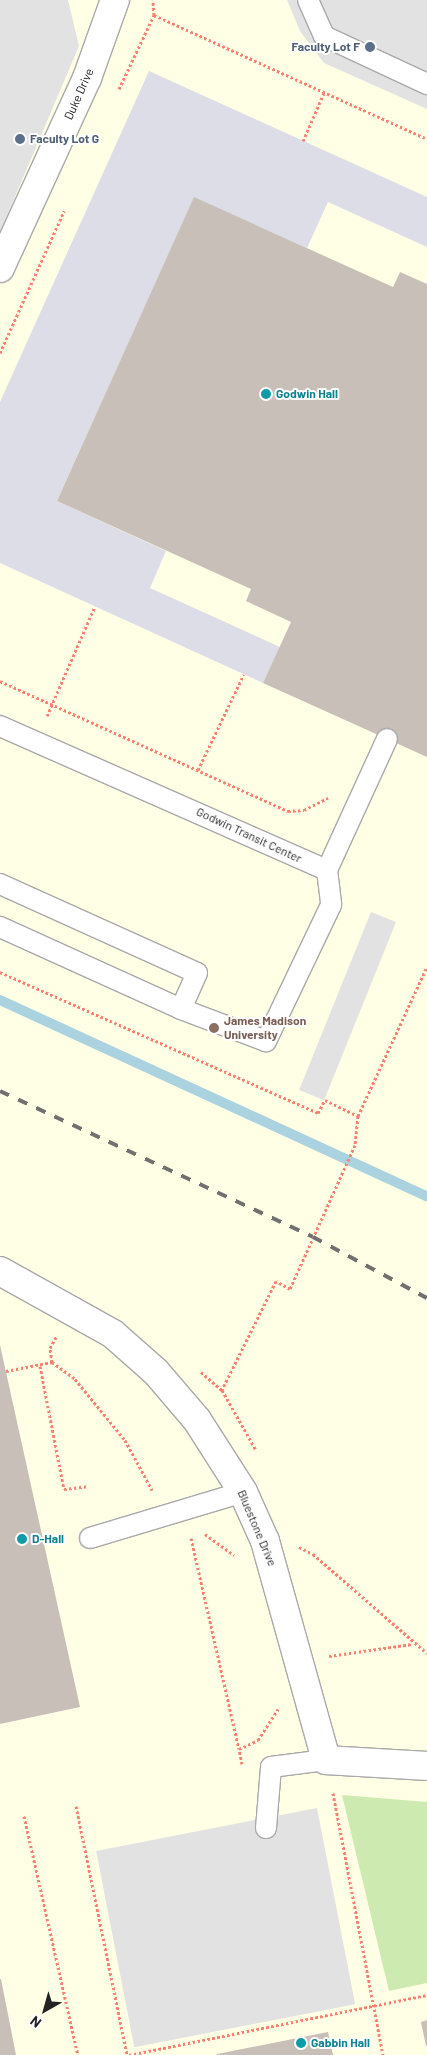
<!DOCTYPE html>
<style>
body{margin:0}
#map{position:relative;width:427px;height:2055px;overflow:hidden;background:#f2efe9;font-family:Barlow,sans-serif}
div>[style]{position:absolute}
[style*='--x']{left:calc(var(--x)*1px);top:calc(var(--y)*1px);width:calc(var(--w)*1px);rotate:calc(var(--a)*1deg)}
.education>*{inset:0;background:#ffffe5;transform-origin:0 0}
.grass>*{inset:0;background:#cdebb0}
.parking>*{inset:0;background:#e2e2e2;transform-origin:0 0}
.plaza>*{inset:0;background:#dddde8}
.stream>*{height:10px;margin:-5px;padding:0 5px;transform-origin:5px;border-radius:5px;background:#aad3df}
.building>*{inset:0;background:#c7bfb8}
.path>*{height:3px;margin-top:-1.5px;transform-origin:0;background:repeating-linear-gradient(90deg,#fa8072 0 2.5px,transparent 0 5px)}
.roads{filter:drop-shadow(1px 0 #a9a9a9) drop-shadow(-1px 0 #a9a9a9) drop-shadow(0 1px #a9a9a9) drop-shadow(0 -1px #a9a9a9)}
.service>*{height:20px;margin:-10px;padding:0 10px;transform-origin:10px;border-radius:10px;background:#fff}
.minor>*{height:28px;margin:-14px;padding:0 14px;transform-origin:14px;border-radius:14px;background:#fff}
.tertiary>*{height:28px;margin:-14px;padding:0 14px;transform-origin:14px;border-radius:14px;background:#fff}
.rail>*{height:4px;margin-top:-2px;transform-origin:0;background:repeating-linear-gradient(90deg,#707070 0 10px,transparent 0 20px)}
.dots>*{width:14px;height:14px;translate:-50% -50%;box-sizing:border-box;border:2px solid #fff;border-radius:50%}
span{translate:-50% -50%;white-space:nowrap;text-align:center;line-height:1.15;-webkit-text-stroke:4px #fff;paint-order:stroke}
.service-label{font-size:12px;color:#4e5e75;font-weight:700}
.right{translate:-100% -50%;text-align:right}
.left{translate:0 -50%;text-align:left}
.street-label{font-size:12px;color:#222}
.culture-label{font-size:12px;color:#0d838f;font-weight:700}
.education-label{font-size:12px;color:#785e54;font-weight:700}
.north{position:absolute;left:20px;top:1985px;width:50px;height:50px;-webkit-text-stroke:4px #fff;paint-order:stroke;rotate:218deg;font-size:14px;font-weight:700;line-height:20px;text-align:center;color:#222}
.north::after{content:'';display:block;margin:auto;width:18px;height:22px;background:#222;clip-path:polygon(50% 0,100% 100%,50% 72%,0 100%)}
</style>
<div id="map">
<div class="education">
<div style="left:0;top:0;width:427px;height:2055px"></div>
</div>
<div class="grass">
<div style="clip-path:polygon(342px 1795px,427px 1802px,427px 1983px,389px 1991px)"></div>
</div>
<div class="parking">
<div style="clip-path:polygon(0 0,68px 0,79px 46px,0 232px)"></div>
<div style="clip-path:polygon(287px 0,427px 0,427px 109px,324px 63px,300px 31px)"></div>
<div style="left:371px;top:912px;width:27px;height:192px;rotate:22deg"></div>
<div style="left:317px;top:1808px;width:200px;height:225px;rotate:79deg"></div>
</div>
<div class="plaza">
<div style="clip-path:polygon(149px 71px,427px 197px,427px 247px,328px 202px,307px 248px,194px 198px,57px 501px,166px 551px,150px 588px,280px 647px,263px 683px,0 563px,0 402px)"></div>
</div>
<div class="stream">
<div style="--x:0;--y:1000;--w:470;--a:24.7"></div>
</div>
<div class="building">
<div style="clip-path:polygon(194px 197px,393px 287px,400px 272px,427px 284px,427px 757px,263px 683px,291px 622px,246px 601px,251px 589px,57px 501px)"></div>
<div style="clip-path:polygon(0 1345px,80px 1707px,0 1724px)"></div>
<div style="clip-path:polygon(0 1979px,1px 1979px,16px 2055px,0 2055px)"></div>
<div style="clip-path:polygon(427px 2020px,427px 2046px,426px 2046px,421px 2022px)"></div>
<div style="clip-path:polygon(328px 2032px,333px 2055px,217px 2055px,217px 2054px)"></div>
</div>
<div class="path">
<div style="--x:154;--y:15;--w:300;--a:24.4"></div>
<div style="--x:119;--y:89;--w:82;--a:-64.7"></div>
<div style="--x:154;--y:15;--w:15;--a:-94"></div>
<div style="--x:303;--y:141;--w:52;--a:-66.4"></div>
<div style="--x:0;--y:353;--w:156;--a:-65.7"></div>
<div style="--x:0;--y:681;--w:316;--a:24.3"></div>
<div style="--x:288;--y:811;--w:16;--a:-4"></div>
<div style="--x:304;--y:810;--w:27;--a:-27"></div>
<div style="--x:47;--y:716;--w:120;--a:-66.4"></div>
<div style="--x:198;--y:770;--w:106;--a:-64.4"></div>
<div style="--x:0;--y:972;--w:348;--a:23.9"></div>
<div style="--x:318;--y:1113;--w:15;--a:-62"></div>
<div style="--x:325;--y:1100;--w:37;--a:26"></div>
<div style="--x:358;--y:1116;--w:29;--a:96"></div>
<div style="--x:355;--y:1145;--w:158;--a:114.3"></div>
<div style="--x:290;--y:1289;--w:16;--a:-150"></div>
<div style="--x:276;--y:1281;--w:122;--a:116.4"></div>
<div style="--x:358;--y:1116;--w:164;--a:-65.2"></div>
<div style="--x:52;--y:1362;--w:14;--a:-98"></div>
<div style="--x:50;--y:1348;--w:13;--a:-61"></div>
<div style="--x:40;--y:1366;--w:125;--a:79"></div>
<div style="--x:64;--y:1489;--w:23;--a:-7"></div>
<div style="--x:6;--y:1371;--w:47;--a:-11.1"></div>
<div style="--x:52;--y:1362;--w:29;--a:36"></div>
<div style="--x:75;--y:1379;--w:79;--a:50.7"></div>
<div style="--x:125;--y:1440;--w:57;--a:61.6"></div>
<div style="--x:201;--y:1372;--w:28;--a:41"></div>
<div style="--x:222;--y:1390;--w:69;--a:60.5"></div>
<div style="--x:205;--y:1534;--w:36;--a:36"></div>
<div style="--x:191;--y:1538;--w:216;--a:77.2"></div>
<div style="--x:299;--y:1547;--w:16;--a:27"></div>
<div style="--x:313;--y:1554;--w:151;--a:41"></div>
<div style="--x:329;--y:1656;--w:84;--a:-8.2"></div>
<div style="--x:242;--y:1764;--w:15;--a:-101"></div>
<div style="--x:239;--y:1749;--w:21;--a:-25"></div>
<div style="--x:258;--y:1740;--w:37;--a:-57"></div>
<div style="--x:333;--y:1793;--w:267;--a:79.2"></div>
<div style="--x:76;--y:1806;--w:254;--a:78.4"></div>
<div style="--x:24;--y:1816;--w:245;--a:77.3"></div>
<div style="--x:129;--y:2055;--w:304;--a:-11.4"></div>
</div>
<div class="roads">
<div class="service">
<div style="--x:308;--y:0;--w:39;--a:66"></div>
<div style="--x:324;--y:36;--w:114;--a:25"></div>
<div style="--x:0;--y:726;--w:357;--a:23.8"></div>
<div style="--x:327;--y:870;--w:35;--a:83"></div>
<div style="--x:331;--y:905;--w:151;--a:115.5"></div>
<div style="--x:266;--y:1041;--w:91;--a:-159.4"></div>
<div style="--x:181;--y:1009;--w:199;--a:-155.6"></div>
<div style="--x:327;--y:870;--w:144;--a:-65.4"></div>
<div style="--x:0;--y:884;--w:216;--a:24.3"></div>
<div style="--x:197;--y:973;--w:39;--a:114"></div>
<div style="--x:90;--y:1538;--w:160;--a:-16.7"></div>
<div style="--x:266;--y:1828;--w:61;--a:-85.3"></div>
<div style="--x:271;--y:1767;--w:55;--a:-7.3"></div>
</div>
<div class="minor">
<div style="--x:0;--y:268;--w:209;--a:-65.4"></div>
<div style="--x:87;--y:78;--w:83;--a:-70.3"></div>
</div>
<div class="tertiary">
<div style="--x:0;--y:1271;--w:129;--a:29.1"></div>
<div style="--x:113;--y:1334;--w:57;--a:41.5"></div>
<div style="--x:156;--y:1372;--w:63;--a:49.5"></div>
<div style="--x:197;--y:1420;--w:85;--a:57.4"></div>
<div style="--x:243;--y:1492;--w:54;--a:65.8"></div>
<div style="--x:265;--y:1541;--w:227;--a:74.4"></div>
<div style="--x:326;--y:1760;--w:101;--a:3.4"></div>
</div>
</div>
<div class="rail">
<div style="--x:0;--y:1091;--w:345;--a:25"></div>
<div style="--x:313;--y:1237;--w:129;--a:28.2"></div>
</div>
<div class="dots">
<div style="left:370px;top:47px;background:#5c6f8a"></div>
<div style="left:20px;top:139px;background:#5c6f8a"></div>
<div style="left:266px;top:394px;background:#0f9aa8"></div>
<div style="left:214px;top:1028px;background:#8d6e63"></div>
<div style="left:22px;top:1539px;background:#0f9aa8"></div>
<div style="left:301px;top:2043px;background:#0f9aa8"></div>
</div>
<div class="service-label">
<span class="right" style="left:360px;top:47px">Faculty Lot F</span>
<span class="left" style="left:30px;top:139px">Faculty Lot G</span>
</div>
<div class="street-label">
<span style="left:79px;top:94px;rotate:-66deg">Duke Drive</span>
<span style="left:249px;top:835px;rotate:25deg">Godwin Transit Center</span>
<span style="left:257px;top:1528px;rotate:67deg">Bluestone Drive</span>
</div>
<div class="culture-label">
<span class="left" style="left:276px;top:394px">Godwin Hall</span>
<span class="left" style="left:32px;top:1539px">D-Hall</span>
<span class="left" style="left:311px;top:2043px">Gabbin Hall</span>
</div>
<div class="education-label">
<span class="left" style="left:224px;top:1028px">James Madison<br>University</span>
</div>
<div class="north">N</div>
</div>
